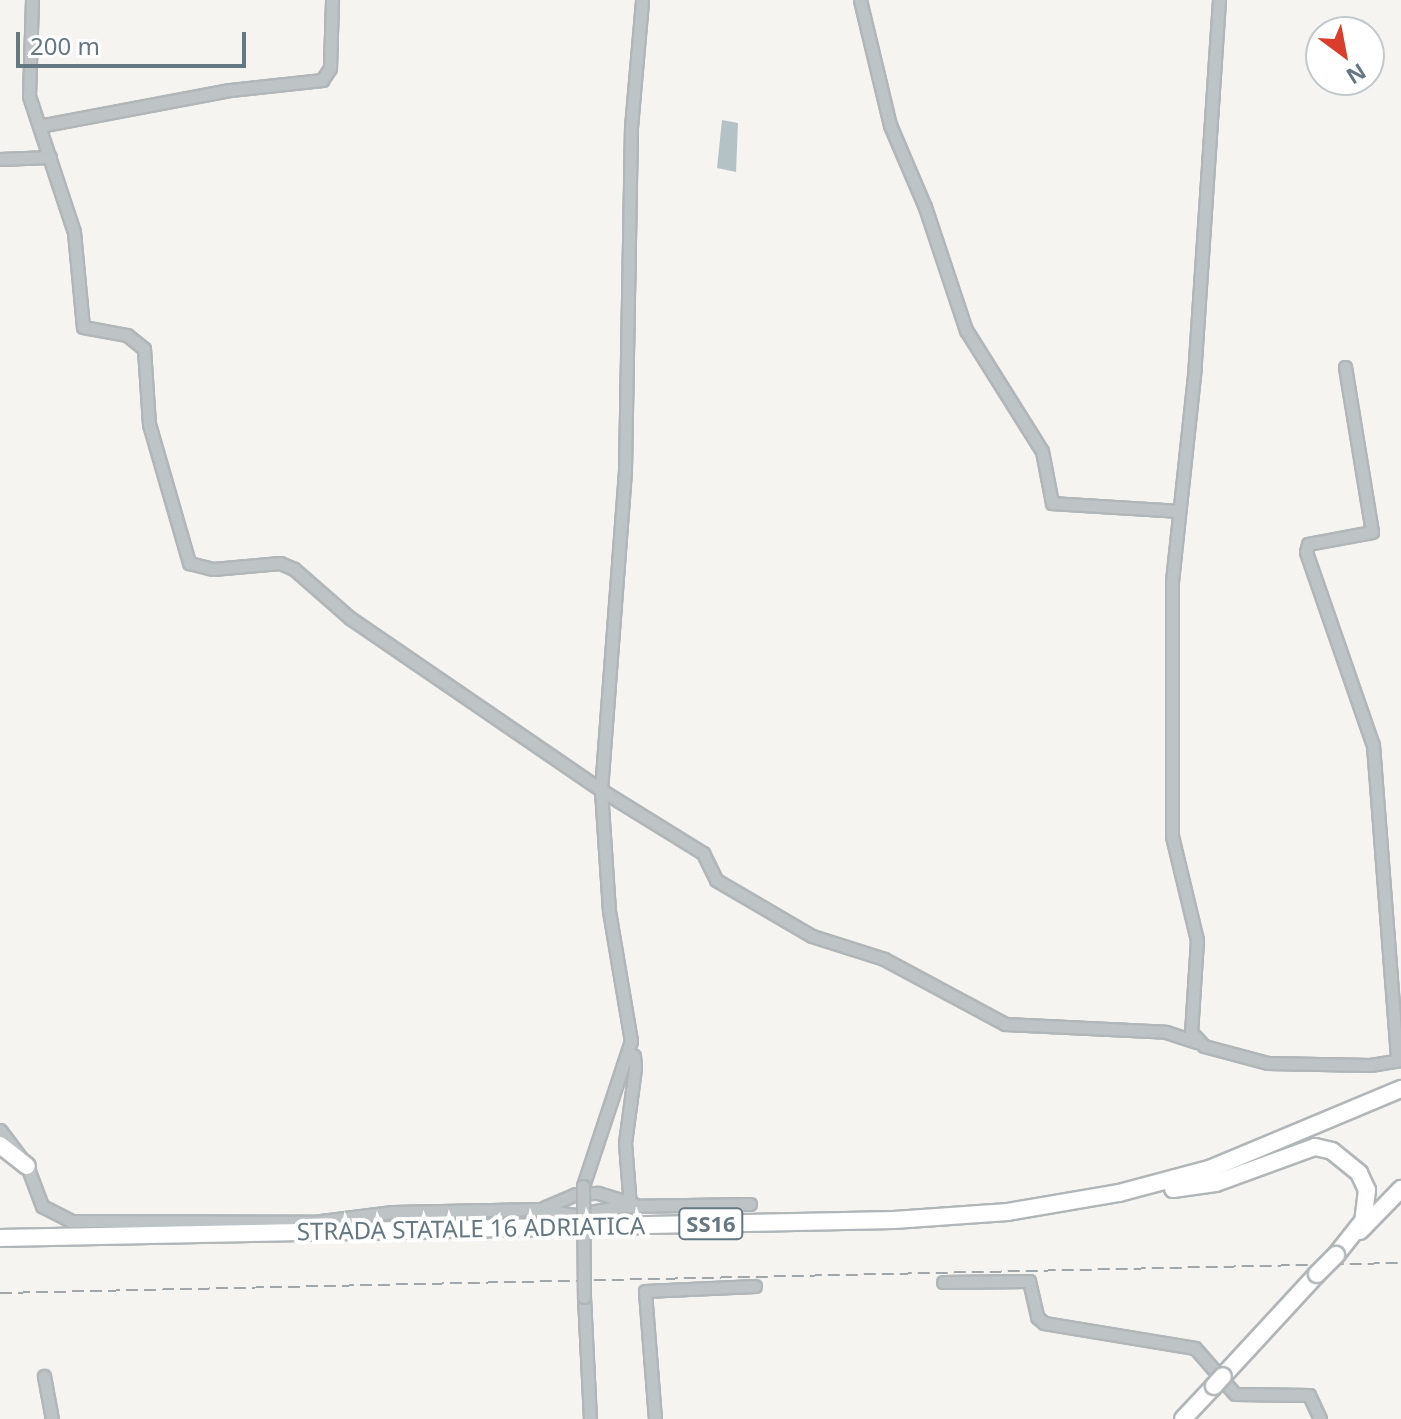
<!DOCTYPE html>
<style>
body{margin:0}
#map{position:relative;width:1401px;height:1419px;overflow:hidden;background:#f5f4f1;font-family:"Noto Sans",sans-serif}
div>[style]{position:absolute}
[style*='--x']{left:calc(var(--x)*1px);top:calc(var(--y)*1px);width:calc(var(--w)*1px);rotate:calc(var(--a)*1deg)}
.water>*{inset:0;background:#b5c2c5}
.roads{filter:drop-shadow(2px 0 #b1b6b8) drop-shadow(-2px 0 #b1b6b8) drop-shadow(0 2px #b1b6b8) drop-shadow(0 -2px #b1b6b8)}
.minor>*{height:11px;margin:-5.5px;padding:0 5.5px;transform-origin:5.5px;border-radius:5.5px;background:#bec3c5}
.highway>*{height:16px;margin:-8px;padding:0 8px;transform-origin:8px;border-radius:8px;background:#fff}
.rail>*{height:2px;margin-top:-1px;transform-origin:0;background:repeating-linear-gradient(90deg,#9fa7aa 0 12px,transparent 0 18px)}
.bridges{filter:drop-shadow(2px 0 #b1b6b8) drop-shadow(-2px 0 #b1b6b8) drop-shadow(0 2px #b1b6b8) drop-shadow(0 -2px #b1b6b8)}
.minor-bridge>*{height:11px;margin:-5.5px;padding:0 5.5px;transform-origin:5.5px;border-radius:5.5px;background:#bec3c5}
.highway-bridge>*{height:16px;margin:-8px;padding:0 8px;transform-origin:8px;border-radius:8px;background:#fff}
span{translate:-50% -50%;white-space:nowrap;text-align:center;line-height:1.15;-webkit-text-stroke:8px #fff;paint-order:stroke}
.shield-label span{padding:2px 6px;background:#fff;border:2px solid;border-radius:6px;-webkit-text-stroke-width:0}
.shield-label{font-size:22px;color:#657881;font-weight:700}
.street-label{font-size:24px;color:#657881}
.north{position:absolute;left:1305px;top:16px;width:80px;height:80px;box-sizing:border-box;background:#fff;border:2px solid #c1c9cd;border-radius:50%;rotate:148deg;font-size:22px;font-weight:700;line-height:32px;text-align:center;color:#657881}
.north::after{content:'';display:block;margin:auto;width:28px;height:36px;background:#da3d2c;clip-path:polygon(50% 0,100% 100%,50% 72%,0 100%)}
.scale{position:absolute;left:16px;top:32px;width:230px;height:36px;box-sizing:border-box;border:4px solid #657881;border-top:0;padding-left:10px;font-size:24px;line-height:28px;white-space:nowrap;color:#657881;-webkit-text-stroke:6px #fff;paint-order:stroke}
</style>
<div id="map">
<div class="water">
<div style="clip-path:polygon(722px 120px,738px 123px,736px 172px,717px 168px)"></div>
</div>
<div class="roads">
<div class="minor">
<div style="--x:32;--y:0;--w:96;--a:91.8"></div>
<div style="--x:29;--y:96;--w:143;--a:71.7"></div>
<div style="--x:74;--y:232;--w:95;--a:84.6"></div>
<div style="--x:83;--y:327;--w:45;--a:10.3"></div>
<div style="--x:127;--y:335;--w:22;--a:39"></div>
<div style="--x:144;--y:349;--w:75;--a:86.2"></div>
<div style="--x:149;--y:424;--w:145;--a:73.9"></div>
<div style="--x:189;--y:563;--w:25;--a:14"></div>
<div style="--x:213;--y:569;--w:67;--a:-5.1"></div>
<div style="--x:280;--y:563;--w:15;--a:23"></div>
<div style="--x:294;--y:569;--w:74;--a:41.2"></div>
<div style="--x:350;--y:618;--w:304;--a:34.4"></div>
<div style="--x:601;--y:790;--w:120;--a:31.7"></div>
<div style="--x:703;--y:853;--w:30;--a:64"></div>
<div style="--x:716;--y:880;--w:111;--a:30.3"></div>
<div style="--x:812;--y:936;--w:76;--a:17.7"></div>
<div style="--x:884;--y:959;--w:137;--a:28.2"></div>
<div style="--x:1005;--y:1024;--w:161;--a:2.8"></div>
<div style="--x:1166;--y:1032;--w:33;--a:18"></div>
<div style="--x:860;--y:0;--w:129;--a:76.5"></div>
<div style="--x:890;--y:125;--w:89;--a:66.9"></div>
<div style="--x:925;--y:207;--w:130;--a:71.6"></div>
<div style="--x:966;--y:330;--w:143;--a:57.9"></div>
<div style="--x:1042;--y:451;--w:53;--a:79.1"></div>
<div style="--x:1052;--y:503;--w:127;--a:3.6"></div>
<div style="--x:1219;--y:0;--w:367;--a:93.8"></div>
<div style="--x:1195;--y:366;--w:216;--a:96.1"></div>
<div style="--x:1172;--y:581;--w:255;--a:90"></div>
<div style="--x:1172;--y:836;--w:107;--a:76.5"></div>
<div style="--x:1197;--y:940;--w:92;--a:93.7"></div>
<div style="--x:1191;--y:1032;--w:19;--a:47"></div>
<div style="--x:1204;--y:1046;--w:66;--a:14.9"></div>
<div style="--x:1268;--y:1063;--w:102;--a:1.1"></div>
<div style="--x:1370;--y:1065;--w:31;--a:-9"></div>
<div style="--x:39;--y:126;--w:194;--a:-10.7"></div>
<div style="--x:230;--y:90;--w:93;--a:-6.2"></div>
<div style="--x:322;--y:80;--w:14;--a:-56"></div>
<div style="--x:330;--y:68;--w:68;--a:-88.3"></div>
<div style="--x:0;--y:159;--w:50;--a:-2.3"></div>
<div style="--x:1345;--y:367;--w:167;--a:80.7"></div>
<div style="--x:1372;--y:532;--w:65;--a:169.4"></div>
<div style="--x:1308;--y:544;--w:8;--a:104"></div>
<div style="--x:1306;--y:552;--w:204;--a:70.9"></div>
<div style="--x:1373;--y:745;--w:316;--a:85.6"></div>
<div style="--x:628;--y:1054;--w:6;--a:18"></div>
<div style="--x:634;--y:1056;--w:12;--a:85"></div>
<div style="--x:635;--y:1068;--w:76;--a:97.6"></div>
<div style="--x:625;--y:1143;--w:64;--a:85.5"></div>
<div style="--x:0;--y:1130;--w:45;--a:53.1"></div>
<div style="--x:27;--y:1166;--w:43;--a:69.4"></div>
<div style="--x:42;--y:1206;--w:33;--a:27"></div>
<div style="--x:71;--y:1221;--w:242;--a:0.2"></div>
<div style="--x:313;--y:1222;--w:80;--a:-7.2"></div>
<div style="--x:392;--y:1212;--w:148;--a:-1.2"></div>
<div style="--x:540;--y:1209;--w:36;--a:10"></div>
<div style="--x:575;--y:1215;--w:48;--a:-10.8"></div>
<div style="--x:622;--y:1206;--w:128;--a:-0.9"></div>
<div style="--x:583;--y:1186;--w:153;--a:-71.7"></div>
<div style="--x:631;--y:1041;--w:132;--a:-99.6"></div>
<div style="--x:609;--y:911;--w:121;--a:-93.8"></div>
<div style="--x:601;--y:790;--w:321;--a:-85.7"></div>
<div style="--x:625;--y:470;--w:343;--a:-89"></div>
<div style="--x:631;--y:127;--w:127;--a:-85"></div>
<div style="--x:543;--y:1208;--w:36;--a:-23"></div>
<div style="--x:576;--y:1194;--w:22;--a:-3"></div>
<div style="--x:598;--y:1193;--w:37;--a:17"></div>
<div style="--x:943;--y:1282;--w:86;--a:-0.7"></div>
<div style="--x:1029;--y:1281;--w:37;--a:77"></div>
<div style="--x:1037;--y:1317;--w:9;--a:41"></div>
<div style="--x:1044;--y:1323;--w:153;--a:9.4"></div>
<div style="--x:1195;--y:1348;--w:61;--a:49"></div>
<div style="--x:1235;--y:1394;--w:74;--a:0.8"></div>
<div style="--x:1309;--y:1395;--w:26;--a:65"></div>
<div style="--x:584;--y:1297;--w:122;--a:87.2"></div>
<div style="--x:44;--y:1376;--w:44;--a:79.5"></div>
<div style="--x:655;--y:1419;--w:128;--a:-94.5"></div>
<div style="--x:645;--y:1291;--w:110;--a:-2.6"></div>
</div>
<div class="highway">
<div style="--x:0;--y:1145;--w:34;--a:38"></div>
<div style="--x:1173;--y:1189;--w:43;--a:-7.9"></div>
<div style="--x:1216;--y:1183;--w:105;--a:-20"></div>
<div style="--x:1315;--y:1147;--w:17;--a:13"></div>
<div style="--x:1332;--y:1151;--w:35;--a:39"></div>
<div style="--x:1359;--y:1173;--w:19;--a:65"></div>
<div style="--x:1367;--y:1190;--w:31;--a:97"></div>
<div style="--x:1363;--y:1221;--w:43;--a:128.5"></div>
<div style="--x:1360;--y:1231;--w:59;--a:-45.7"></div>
<div style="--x:0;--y:1238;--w:894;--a:-1.15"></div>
<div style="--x:894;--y:1220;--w:114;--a:-4"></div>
<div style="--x:1008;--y:1212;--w:113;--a:-9.7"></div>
<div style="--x:1119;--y:1193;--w:96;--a:-15"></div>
<div style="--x:1212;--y:1168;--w:205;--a:-22.7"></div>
<div style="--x:1223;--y:1376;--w:139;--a:-47.3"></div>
<div style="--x:1183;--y:1419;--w:45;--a:-46.8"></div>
</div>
</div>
<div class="rail">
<div style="--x:0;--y:1293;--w:1401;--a:-1.23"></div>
</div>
<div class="bridges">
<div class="minor-bridge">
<div style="--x:583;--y:1186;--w:111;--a:89.5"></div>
</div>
<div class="highway-bridge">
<div style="--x:1317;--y:1274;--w:27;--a:-45"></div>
<div style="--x:1214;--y:1386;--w:13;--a:-48"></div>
</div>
</div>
<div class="shield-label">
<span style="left:711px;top:1224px">SS16</span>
</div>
<div class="street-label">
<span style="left:471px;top:1228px;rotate:-1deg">STRADA STATALE 16 ADRIATICA</span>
</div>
<div class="north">N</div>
<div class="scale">200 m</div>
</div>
